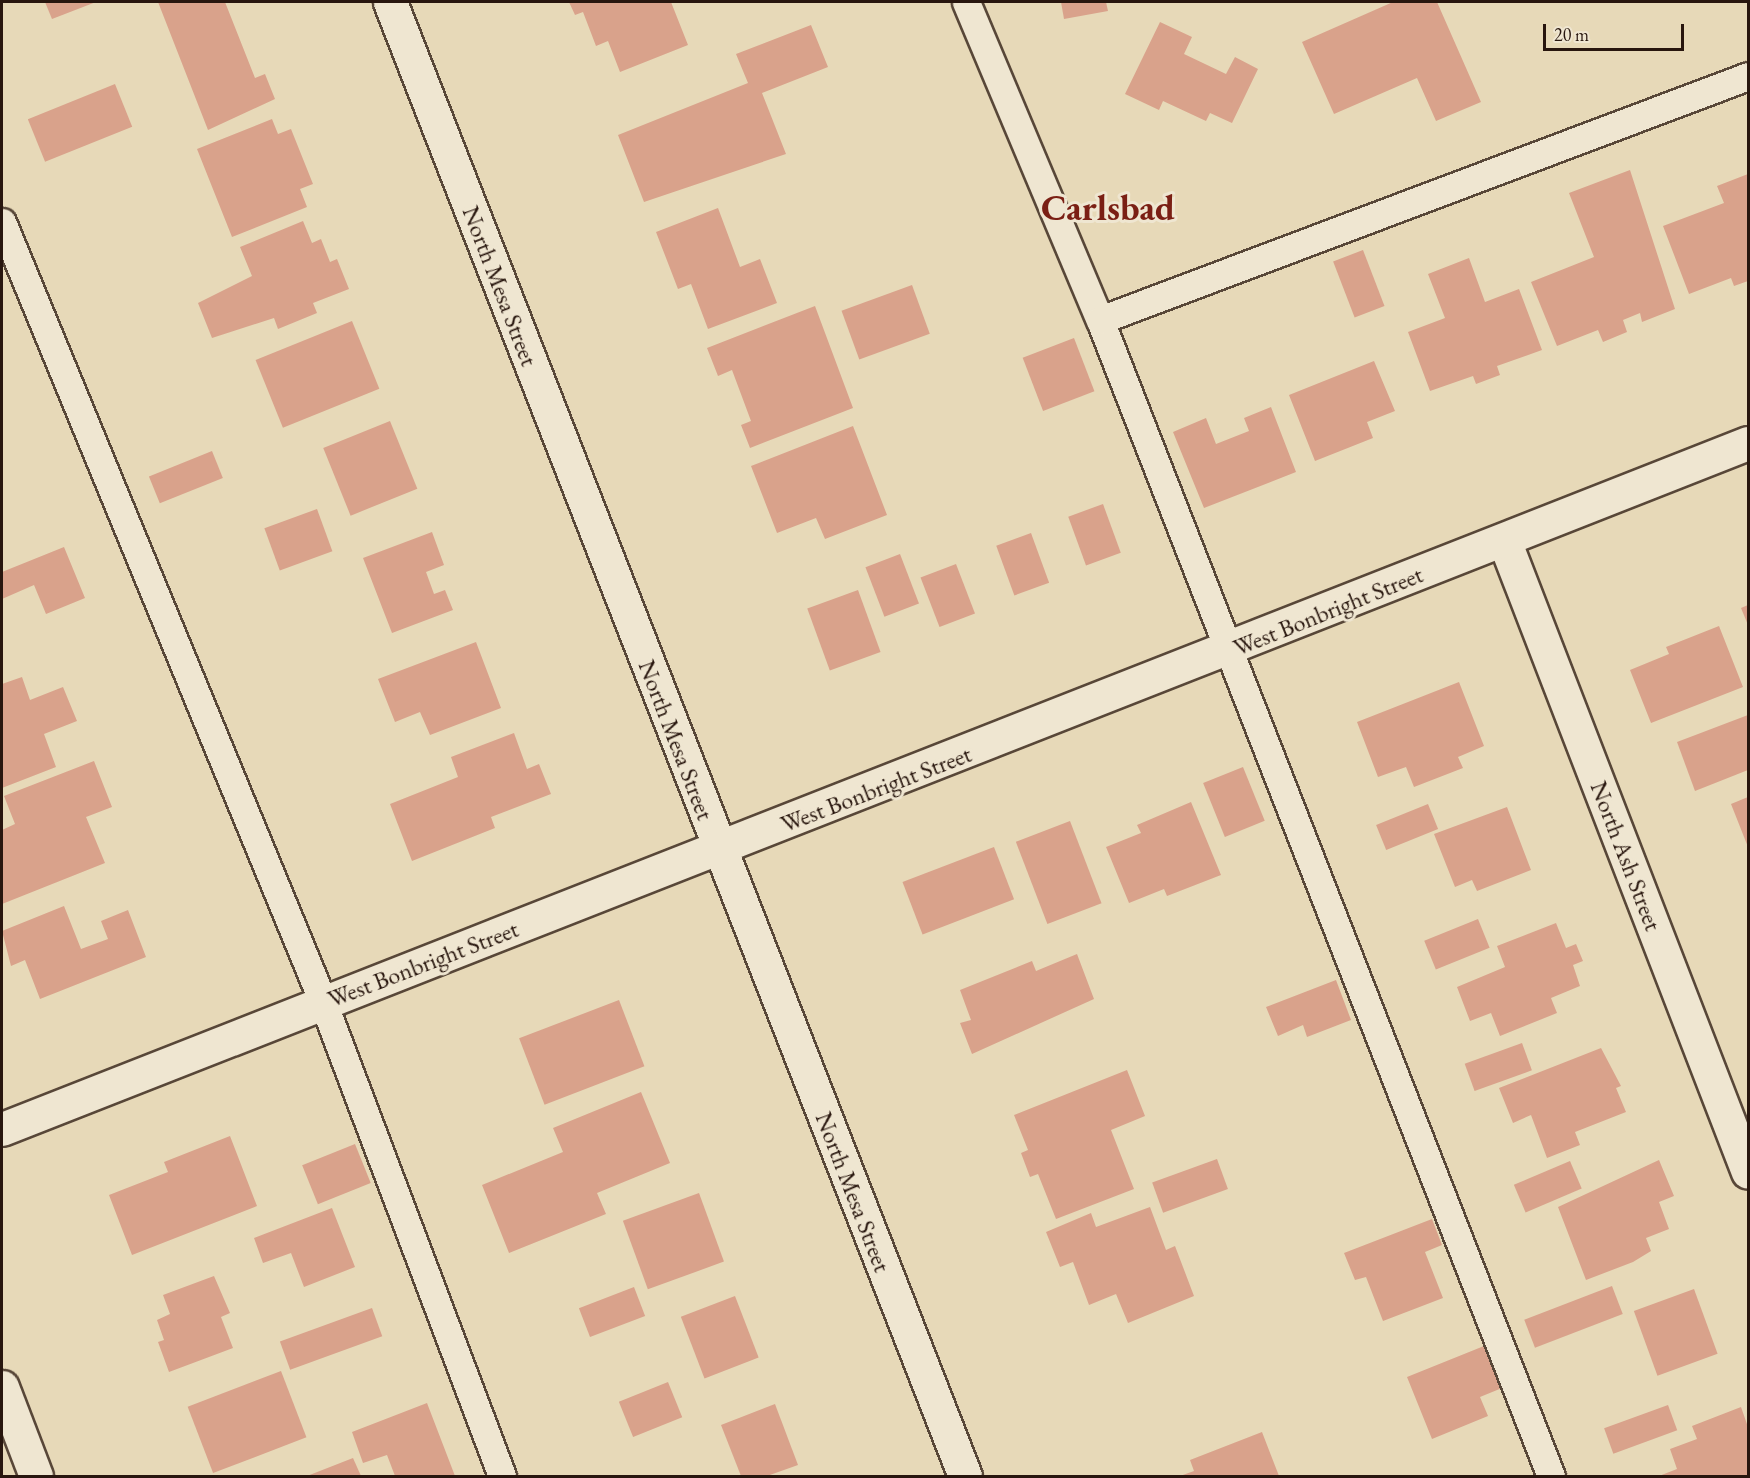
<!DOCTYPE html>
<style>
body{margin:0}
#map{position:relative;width:1750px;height:1478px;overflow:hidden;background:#e7d9b8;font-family:"EB Garamond",serif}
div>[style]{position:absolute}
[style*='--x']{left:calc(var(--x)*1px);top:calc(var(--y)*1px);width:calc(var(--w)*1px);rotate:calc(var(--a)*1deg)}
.building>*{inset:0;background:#d9a28b;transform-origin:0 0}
.roads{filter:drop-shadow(2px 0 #584738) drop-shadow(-2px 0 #584738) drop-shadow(0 2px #584738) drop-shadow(0 -2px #584738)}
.lane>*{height:27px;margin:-13.5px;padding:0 13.5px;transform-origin:13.5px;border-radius:13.5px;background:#efe6d1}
.street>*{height:33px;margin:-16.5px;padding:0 16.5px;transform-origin:16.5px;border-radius:16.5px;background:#efe6d1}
.secondary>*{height:33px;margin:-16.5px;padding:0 16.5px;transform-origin:16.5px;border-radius:16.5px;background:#efe6d1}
span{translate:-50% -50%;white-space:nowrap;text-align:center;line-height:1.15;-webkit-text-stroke:6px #efe6d1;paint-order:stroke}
.street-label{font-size:24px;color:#28160e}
.town-label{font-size:36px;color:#7a1f14;font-weight:700}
.frame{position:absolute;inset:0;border:3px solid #28160e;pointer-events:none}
.scale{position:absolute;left:1543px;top:24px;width:141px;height:27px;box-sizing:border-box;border:3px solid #28160e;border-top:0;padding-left:8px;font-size:18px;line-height:21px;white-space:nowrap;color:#28160e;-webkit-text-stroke:4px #efe6d1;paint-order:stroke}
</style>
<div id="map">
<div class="building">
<div style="clip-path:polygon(45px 2px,96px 2px,52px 19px)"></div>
<div style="clip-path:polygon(158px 2px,225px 2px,255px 78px,265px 74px,275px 99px,208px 130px)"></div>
<div style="clip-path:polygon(569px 2px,671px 2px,688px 45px,620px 72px,608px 41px,596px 46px,583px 12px,575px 15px)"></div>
<div style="clip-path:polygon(1061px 2px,1106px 2px,1108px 11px,1064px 19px)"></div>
<div style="clip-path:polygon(1393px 2px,1437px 2px,1481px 102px,1436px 121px,1417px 78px,1334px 114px,1302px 42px)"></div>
<div style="clip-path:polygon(1160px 22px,1192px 37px,1184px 54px,1226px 74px,1235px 57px,1258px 69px,1232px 123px,1210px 113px,1206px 121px,1163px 101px,1159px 110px,1125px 94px)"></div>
<div style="clip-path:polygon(811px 25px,828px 67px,762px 93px,786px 154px,644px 202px,618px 135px,748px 83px,736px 54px)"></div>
<div style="left:115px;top:84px;width:46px;height:94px;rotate:68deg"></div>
<div style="clip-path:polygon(272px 119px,278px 134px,291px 129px,313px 184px,300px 189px,307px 207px,232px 237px,197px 149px)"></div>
<div style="clip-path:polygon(1630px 170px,1675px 309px,1642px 322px,1640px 313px,1623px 320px,1627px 332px,1603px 342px,1598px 330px,1557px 346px,1531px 282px,1594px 257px,1569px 193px)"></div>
<div style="clip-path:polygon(1748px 174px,1748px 281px,1734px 286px,1731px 278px,1689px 294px,1663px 226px,1724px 203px,1717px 186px)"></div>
<div style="clip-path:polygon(718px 208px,740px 267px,760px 259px,777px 303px,708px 329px,691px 284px,678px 289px,656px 232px)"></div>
<div style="clip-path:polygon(303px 221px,312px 243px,321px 239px,330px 262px,337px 259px,349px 289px,313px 303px,317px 313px,278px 329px,274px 318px,212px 338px,198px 303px,252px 276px,240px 247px)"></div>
<div style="left:1363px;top:250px;width:60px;height:32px;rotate:69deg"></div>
<div style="clip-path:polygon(1469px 258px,1485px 302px,1519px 289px,1542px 350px,1497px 366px,1500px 375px,1476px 384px,1473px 376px,1430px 391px,1408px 332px,1445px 318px,1428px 274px)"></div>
<div style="left:912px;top:285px;width:52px;height:75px;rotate:70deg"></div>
<div style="clip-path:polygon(815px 306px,853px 408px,750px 448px,741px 425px,751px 421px,732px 370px,718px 376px,707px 348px)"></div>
<div style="left:352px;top:321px;width:73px;height:104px;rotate:68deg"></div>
<div style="left:1074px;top:338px;width:57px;height:55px;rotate:69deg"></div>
<div style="clip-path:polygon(1374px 361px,1395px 411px,1367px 422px,1373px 438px,1315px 461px,1289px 395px)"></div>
<div style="clip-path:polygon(1271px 407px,1296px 472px,1204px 508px,1173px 432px,1206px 418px,1216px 444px,1249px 431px,1244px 418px)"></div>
<div style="left:390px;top:421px;width:73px;height:72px;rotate:68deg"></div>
<div style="clip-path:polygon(853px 426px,887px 515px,825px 539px,816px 518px,777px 533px,751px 466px)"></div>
<div style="left:212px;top:451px;width:29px;height:68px;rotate:68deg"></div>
<div style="left:1103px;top:504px;width:52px;height:37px;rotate:70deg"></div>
<div style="left:317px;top:509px;width:45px;height:56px;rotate:70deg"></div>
<div style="clip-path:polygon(432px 532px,444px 565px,426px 572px,434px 594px,445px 590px,453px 610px,392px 633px,363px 558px)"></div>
<div style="left:1031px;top:533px;width:53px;height:37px;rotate:70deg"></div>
<div style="clip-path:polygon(64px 547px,85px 598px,46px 614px,34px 585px,2px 599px,2px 572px)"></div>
<div style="left:900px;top:554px;width:53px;height:37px;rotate:69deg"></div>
<div style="left:956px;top:564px;width:53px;height:38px;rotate:69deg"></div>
<div style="left:858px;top:590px;width:66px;height:54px;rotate:70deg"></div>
<div style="clip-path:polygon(1748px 605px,1748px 625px,1741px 608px)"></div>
<div style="clip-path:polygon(1719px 626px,1743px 687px,1651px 723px,1630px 670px,1669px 654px,1666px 647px)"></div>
<div style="clip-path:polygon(476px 642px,501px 708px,430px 735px,420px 712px,395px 722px,378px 679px)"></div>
<div style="clip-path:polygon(22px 677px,30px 700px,63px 687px,77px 721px,44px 734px,56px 767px,2px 788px,2px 684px)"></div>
<div style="clip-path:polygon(1459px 682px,1484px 746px,1458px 757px,1463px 768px,1414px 787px,1406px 767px,1378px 777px,1357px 722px)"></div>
<div style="clip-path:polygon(1748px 715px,1748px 770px,1695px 791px,1677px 742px)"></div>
<div style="clip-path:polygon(514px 733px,527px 769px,539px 764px,551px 794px,491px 817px,495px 828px,412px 861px,390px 804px,458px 777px,451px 757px)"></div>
<div style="clip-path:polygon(94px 761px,112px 807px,86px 817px,105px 863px,2px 904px,2px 830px,15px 824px,4px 796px)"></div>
<div style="left:1243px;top:767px;width:58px;height:43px;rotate:68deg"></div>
<div style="clip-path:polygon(1748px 797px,1748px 847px,1731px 804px)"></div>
<div style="clip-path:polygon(1191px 802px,1221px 875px,1167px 896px,1164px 889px,1129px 903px,1106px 847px,1141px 833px,1137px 825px)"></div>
<div style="left:1428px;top:804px;width:27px;height:56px;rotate:68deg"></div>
<div style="clip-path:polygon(1507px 807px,1531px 870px,1477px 891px,1472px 880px,1455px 887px,1434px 834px)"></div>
<div style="left:1070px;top:821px;width:88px;height:58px;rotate:69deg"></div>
<div style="left:994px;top:847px;width:56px;height:98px;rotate:69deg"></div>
<div style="clip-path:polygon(64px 906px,81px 949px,108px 939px,101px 921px,128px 910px,146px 957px,40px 999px,25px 960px,11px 966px,2px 931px)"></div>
<div style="left:1478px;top:919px;width:31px;height:58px;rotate:68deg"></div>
<div style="clip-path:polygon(1556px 923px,1566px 948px,1576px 944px,1583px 961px,1573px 965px,1580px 986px,1551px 998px,1557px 1013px,1500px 1036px,1491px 1013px,1470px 1021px,1457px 987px,1505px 967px,1497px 946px)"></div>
<div style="clip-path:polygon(1077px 954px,1094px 999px,972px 1054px,960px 1023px,971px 1020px,960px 990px,1032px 961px,1036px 971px)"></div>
<div style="clip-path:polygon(1336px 980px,1351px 1020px,1307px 1037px,1303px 1025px,1278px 1036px,1266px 1007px)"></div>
<div style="left:619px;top:1000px;width:71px;height:107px;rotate:69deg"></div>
<div style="left:1522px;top:1043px;width:29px;height:61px;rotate:70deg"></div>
<div style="clip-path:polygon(1601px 1048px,1621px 1086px,1616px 1088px,1626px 1112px,1575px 1132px,1580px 1145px,1547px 1158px,1531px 1115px,1513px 1123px,1499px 1088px)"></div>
<div style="clip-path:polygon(1127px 1070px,1145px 1116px,1111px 1130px,1134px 1189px,1056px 1219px,1038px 1174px,1030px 1177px,1021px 1153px,1028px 1150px,1014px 1115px)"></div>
<div style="clip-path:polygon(641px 1092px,670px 1163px,597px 1193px,606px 1214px,509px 1253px,482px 1185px,563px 1152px,553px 1128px)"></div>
<div style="clip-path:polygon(230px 1136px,257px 1206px,132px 1255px,109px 1195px,168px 1172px,164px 1162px)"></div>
<div style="left:355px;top:1144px;width:42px;height:57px;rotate:68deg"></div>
<div style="left:1217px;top:1159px;width:32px;height:69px;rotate:70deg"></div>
<div style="clip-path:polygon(1659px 1160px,1674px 1196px,1659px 1202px,1669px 1229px,1646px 1238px,1651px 1251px,1633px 1262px,1586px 1280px,1558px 1207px)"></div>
<div style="left:1570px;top:1161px;width:30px;height:61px;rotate:67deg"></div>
<div style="left:699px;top:1193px;width:73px;height:81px;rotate:70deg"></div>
<div style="clip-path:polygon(1150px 1207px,1166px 1250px,1175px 1246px,1194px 1296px,1128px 1323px,1116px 1294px,1089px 1305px,1073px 1262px,1060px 1267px,1046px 1232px,1091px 1213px,1096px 1227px)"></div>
<div style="clip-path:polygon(332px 1208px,355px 1267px,304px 1287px,291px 1253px,263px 1263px,254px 1238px)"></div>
<div style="clip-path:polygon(1432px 1219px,1442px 1245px,1425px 1252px,1443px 1298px,1383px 1321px,1366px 1277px,1355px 1280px,1344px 1253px)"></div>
<div style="clip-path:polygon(214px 1276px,230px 1313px,221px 1317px,233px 1348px,169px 1372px,158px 1342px,164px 1340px,157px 1320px,170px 1314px,163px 1295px)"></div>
<div style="left:1612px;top:1286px;width:30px;height:94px;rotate:69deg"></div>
<div style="left:634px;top:1287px;width:31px;height:59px;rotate:69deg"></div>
<div style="left:1694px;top:1289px;width:69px;height:64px;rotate:70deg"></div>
<div style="left:735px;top:1296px;width:66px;height:58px;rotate:69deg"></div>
<div style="left:372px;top:1308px;width:30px;height:98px;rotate:70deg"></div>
<div style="clip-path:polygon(1484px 1346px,1502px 1388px,1480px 1397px,1488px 1416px,1432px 1439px,1407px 1377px)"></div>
<div style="left:281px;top:1371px;width:71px;height:100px;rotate:69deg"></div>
<div style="left:668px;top:1382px;width:38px;height:53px;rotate:68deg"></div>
<div style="clip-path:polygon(427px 1403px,455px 1476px,395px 1476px,387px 1455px,363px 1463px,352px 1432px)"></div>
<div style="clip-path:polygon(775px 1404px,798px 1465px,767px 1476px,741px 1476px,721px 1425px)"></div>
<div style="left:1668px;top:1405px;width:27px;height:68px;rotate:70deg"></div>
<div style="clip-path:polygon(1741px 1407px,1748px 1427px,1748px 1476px,1659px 1476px,1677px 1469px,1670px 1449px,1697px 1439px,1692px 1426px)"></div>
<div style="clip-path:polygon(1262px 1432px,1279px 1476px,1180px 1476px,1194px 1471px,1190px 1460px)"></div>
<div style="clip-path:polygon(353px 1458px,361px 1476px,307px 1476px)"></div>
</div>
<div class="roads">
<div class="lane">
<div style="--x:966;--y:2;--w:345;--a:67.2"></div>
<div style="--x:1100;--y:320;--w:1241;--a:68.69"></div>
<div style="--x:2;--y:222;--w:843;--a:67.63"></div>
<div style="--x:323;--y:1002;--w:507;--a:69.31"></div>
<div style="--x:1100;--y:320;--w:692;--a:-20.63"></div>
</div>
<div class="street">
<div style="--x:1504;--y:540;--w:677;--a:68.89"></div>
<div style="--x:2;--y:1129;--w:1876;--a:-21.45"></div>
<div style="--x:2;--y:1387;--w:95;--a:69.1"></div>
</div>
<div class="secondary">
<div style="--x:390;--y:2;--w:1582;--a:68.69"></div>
</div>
</div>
<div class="street-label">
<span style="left:500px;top:286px;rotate:69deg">North Mesa Street</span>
<span style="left:1328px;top:611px;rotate:-22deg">West Bonbright Street</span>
<span style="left:676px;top:740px;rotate:69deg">North Mesa Street</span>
<span style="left:876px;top:789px;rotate:-21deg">West Bonbright Street</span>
<span style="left:1626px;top:856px;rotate:69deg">North Ash Street</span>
<span style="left:423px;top:964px;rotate:-21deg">West Bonbright Street</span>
<span style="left:853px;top:1192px;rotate:69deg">North Mesa Street</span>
</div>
<div class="town-label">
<span style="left:1108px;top:208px">Carlsbad</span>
</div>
<div class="frame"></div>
<div class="scale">20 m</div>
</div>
